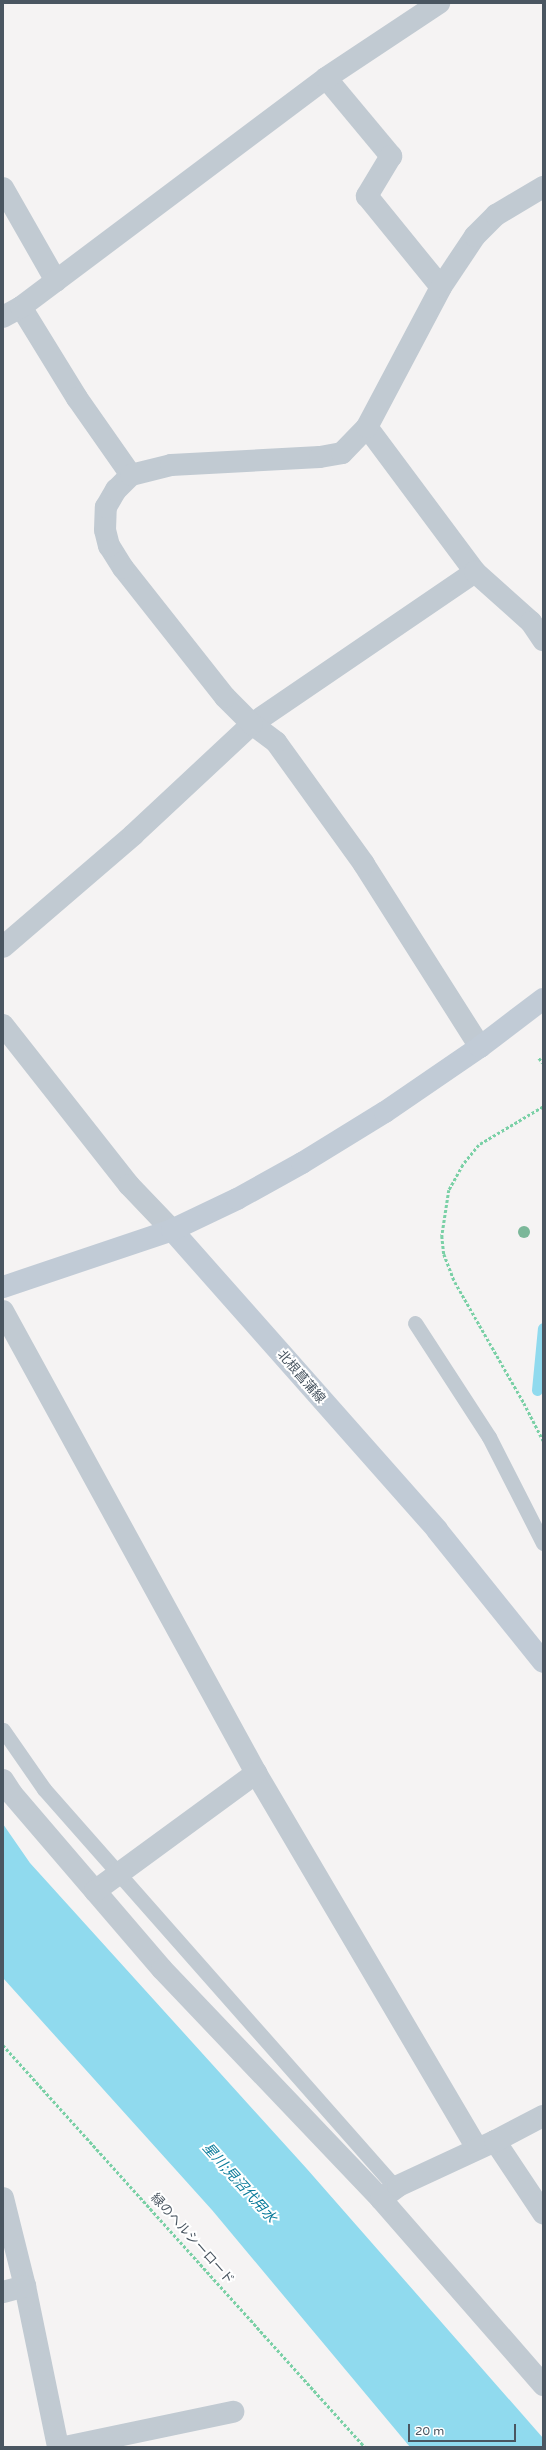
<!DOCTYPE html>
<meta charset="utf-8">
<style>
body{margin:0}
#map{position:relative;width:546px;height:2450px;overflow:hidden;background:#f5f3f3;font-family:"Varela Round","Noto Sans JP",sans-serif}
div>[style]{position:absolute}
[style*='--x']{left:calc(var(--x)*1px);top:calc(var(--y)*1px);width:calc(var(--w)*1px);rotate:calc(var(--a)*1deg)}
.water>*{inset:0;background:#90daee}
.stream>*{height:11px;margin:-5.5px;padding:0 5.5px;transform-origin:5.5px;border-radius:5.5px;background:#90daee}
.path>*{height:2.5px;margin-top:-1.25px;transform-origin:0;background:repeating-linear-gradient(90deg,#7ad0a6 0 3px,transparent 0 5px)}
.lane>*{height:15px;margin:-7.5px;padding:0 7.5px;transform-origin:7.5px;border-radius:7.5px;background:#c1cad2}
.street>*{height:22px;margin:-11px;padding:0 11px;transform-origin:11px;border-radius:11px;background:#c1cad2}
.secondary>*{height:22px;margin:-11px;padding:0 11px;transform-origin:11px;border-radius:11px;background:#c1cbd6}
.trees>*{width:12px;height:12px;margin:-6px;border-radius:50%;background:#7bb799}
span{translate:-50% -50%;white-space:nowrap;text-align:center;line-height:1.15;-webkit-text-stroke:4px #fff;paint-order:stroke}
.street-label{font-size:13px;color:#4a5661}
.water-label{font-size:14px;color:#0c7c9b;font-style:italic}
.frame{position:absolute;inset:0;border:4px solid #4a5661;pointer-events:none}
.scale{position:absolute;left:408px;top:2424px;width:108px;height:18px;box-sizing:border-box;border:2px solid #4a5661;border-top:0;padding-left:5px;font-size:12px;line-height:14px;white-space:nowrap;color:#4a5661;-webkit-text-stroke:3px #fff;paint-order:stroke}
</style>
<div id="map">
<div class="water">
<div style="clip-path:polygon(3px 1824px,30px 1863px,307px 2169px,543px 2438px,543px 2447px,410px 2447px,212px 2210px,3px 1978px)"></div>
</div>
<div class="stream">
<div style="--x:537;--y:1390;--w:62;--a:-84.5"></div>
</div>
<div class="path">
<div style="--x:539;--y:1058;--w:6;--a:51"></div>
<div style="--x:543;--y:1107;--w:74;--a:149.3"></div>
<div style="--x:479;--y:1145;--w:26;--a:129"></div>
<div style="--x:463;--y:1165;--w:29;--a:119"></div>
<div style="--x:449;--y:1190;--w:47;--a:98.7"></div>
<div style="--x:442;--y:1236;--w:18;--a:84"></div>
<div style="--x:444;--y:1254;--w:30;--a:69"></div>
<div style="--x:455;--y:1282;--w:139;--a:60.3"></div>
<div style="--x:524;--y:1403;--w:42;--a:62.8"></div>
<div style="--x:3;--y:2045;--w:541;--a:48"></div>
</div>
<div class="lane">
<div style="--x:415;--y:1323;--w:136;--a:57"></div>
<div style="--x:489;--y:1437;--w:119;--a:63"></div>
<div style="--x:3;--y:1730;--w:72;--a:55.2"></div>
<div style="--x:44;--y:1789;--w:532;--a:48.58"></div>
</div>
<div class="street">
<div style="--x:326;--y:78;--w:102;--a:50.2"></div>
<div style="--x:391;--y:156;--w:47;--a:121"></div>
<div style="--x:367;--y:196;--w:117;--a:50.9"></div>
<div style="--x:3;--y:188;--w:107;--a:60.3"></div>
<div style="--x:21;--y:307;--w:107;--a:58.4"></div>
<div style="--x:77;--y:398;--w:94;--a:55"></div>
<div style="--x:3;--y:317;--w:21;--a:-29"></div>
<div style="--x:21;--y:307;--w:381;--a:-36.9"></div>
<div style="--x:326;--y:78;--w:136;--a:-33.6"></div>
<div style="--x:367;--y:427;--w:181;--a:53.3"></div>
<div style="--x:3;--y:947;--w:172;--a:-40.7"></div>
<div style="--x:133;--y:835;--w:163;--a:-43"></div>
<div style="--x:252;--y:724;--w:270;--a:-34.3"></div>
<div style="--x:475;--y:572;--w:75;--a:41.8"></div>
<div style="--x:531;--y:622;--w:22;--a:56"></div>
<div style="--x:3;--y:1025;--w:204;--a:51.8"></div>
<div style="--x:129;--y:1185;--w:62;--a:46.3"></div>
<div style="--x:480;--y:1047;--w:217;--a:-122.4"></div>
<div style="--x:364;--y:864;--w:150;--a:-125.8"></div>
<div style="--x:276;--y:742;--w:30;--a:-143"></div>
<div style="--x:252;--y:724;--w:38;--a:-135"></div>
<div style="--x:225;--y:697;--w:164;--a:-128.3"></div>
<div style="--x:123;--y:568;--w:26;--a:-122"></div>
<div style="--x:109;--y:546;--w:16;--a:-104"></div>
<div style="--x:105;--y:530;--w:23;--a:-88"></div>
<div style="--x:106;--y:507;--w:20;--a:-60"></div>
<div style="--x:116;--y:490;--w:21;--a:-45"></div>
<div style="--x:131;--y:475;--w:41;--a:-14"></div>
<div style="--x:171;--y:465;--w:149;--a:-3.1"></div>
<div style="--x:320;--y:457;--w:22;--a:-10"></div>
<div style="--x:342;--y:453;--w:36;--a:-46"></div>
<div style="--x:367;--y:427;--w:158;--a:-62.1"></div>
<div style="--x:441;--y:287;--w:61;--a:-56.3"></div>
<div style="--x:475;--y:236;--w:30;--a:-45"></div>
<div style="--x:496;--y:215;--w:55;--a:-30.8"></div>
<div style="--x:3;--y:1311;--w:527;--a:61.29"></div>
<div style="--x:256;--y:1773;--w:435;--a:59.5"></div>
<div style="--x:3;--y:1780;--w:17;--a:57"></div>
<div style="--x:12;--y:1794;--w:230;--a:49.4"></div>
<div style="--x:162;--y:1969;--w:318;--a:46.4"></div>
<div style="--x:381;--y:2199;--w:247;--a:48.9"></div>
<div style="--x:95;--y:1891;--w:200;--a:-36.2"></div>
<div style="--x:495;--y:2141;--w:87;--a:56.3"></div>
<div style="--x:3;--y:2198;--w:91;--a:76"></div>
<div style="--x:25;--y:2286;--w:164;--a:78.4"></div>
<div style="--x:381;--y:2199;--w:21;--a:-37"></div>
<div style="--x:398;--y:2186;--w:107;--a:-24.9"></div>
<div style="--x:495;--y:2141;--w:54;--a:-27.5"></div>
<div style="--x:3;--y:2292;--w:23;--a:-15"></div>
<div style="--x:65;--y:2447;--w:172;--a:-11.8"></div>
</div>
<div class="secondary">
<div style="--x:172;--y:1230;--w:400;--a:48.5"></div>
<div style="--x:437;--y:1530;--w:169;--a:51.2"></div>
<div style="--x:3;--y:1287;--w:178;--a:-18.6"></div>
<div style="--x:172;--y:1230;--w:72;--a:-25.5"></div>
<div style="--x:237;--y:1199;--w:74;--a:-29"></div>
<div style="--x:302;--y:1163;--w:97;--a:-31.6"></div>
<div style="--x:385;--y:1112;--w:115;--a:-34.4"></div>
<div style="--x:480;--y:1047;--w:79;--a:-37.3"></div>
</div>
<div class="trees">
<div style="left:524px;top:1232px"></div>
</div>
<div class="street-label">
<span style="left:301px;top:1377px;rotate:49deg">北根菖蒲線</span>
<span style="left:192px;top:2239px;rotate:48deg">緑のヘルシーロード</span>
</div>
<div class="water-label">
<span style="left:239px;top:2183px;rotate:48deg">星川;見沼代用水</span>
</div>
<div class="frame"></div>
<div class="scale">20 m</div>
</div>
